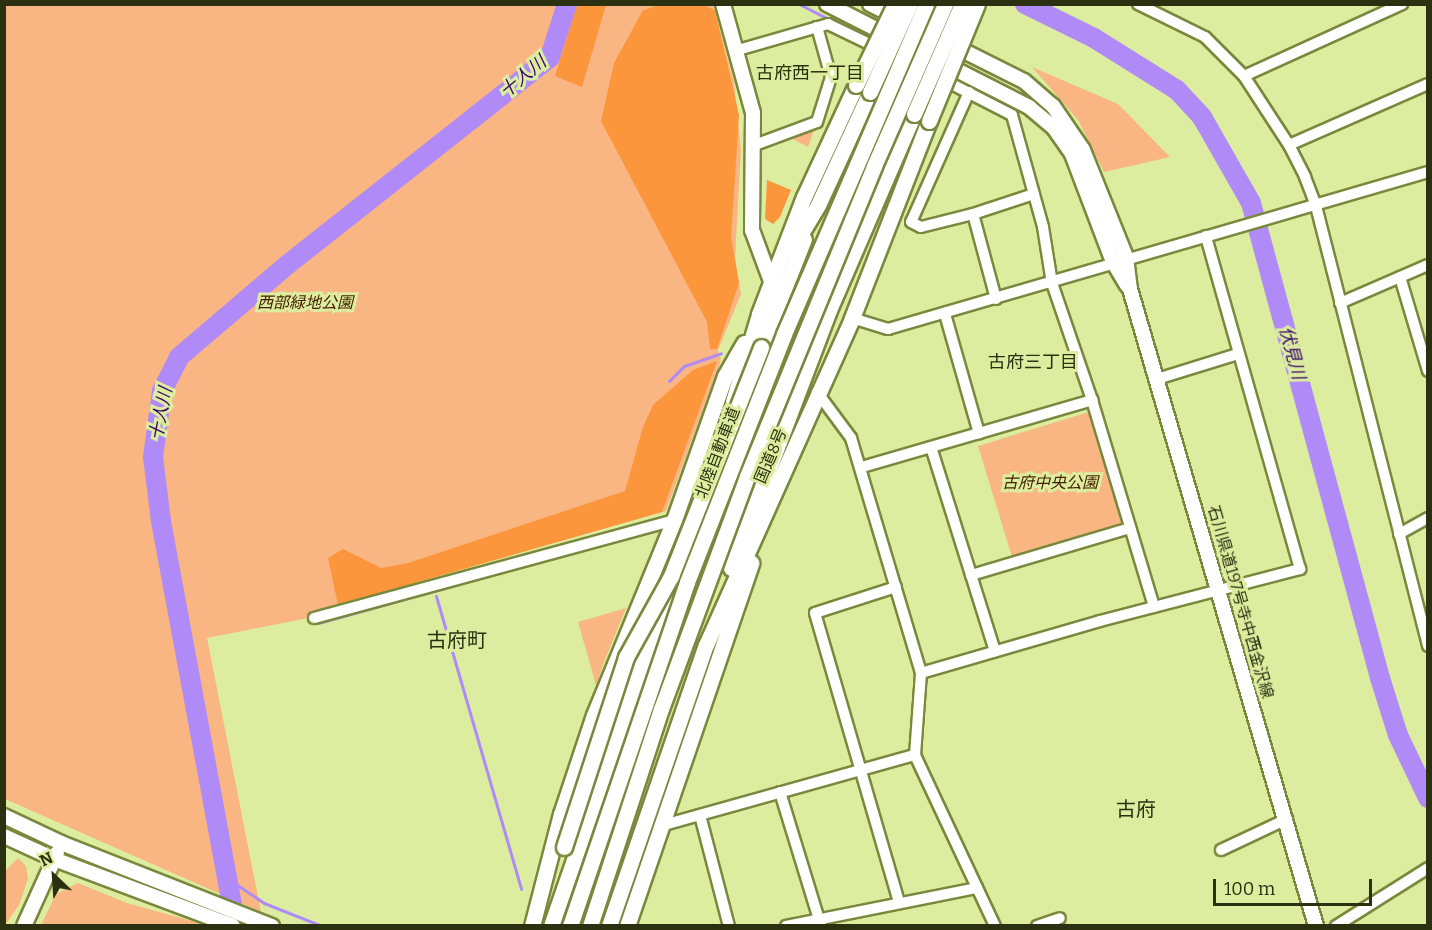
<!DOCTYPE html>
<meta charset="utf-8">
<style>
body{margin:0}
#map{position:relative;width:1432px;height:930px;overflow:hidden;background:#dded9f;font-family:Bitter,"Noto Sans JP",serif}
div>[style]{position:absolute}
[style*='--x']{left:calc(var(--x)*1px);top:calc(var(--y)*1px);width:calc(var(--w)*1px);rotate:calc(var(--a)*1deg)}
.green>*{inset:0;background:#f9b582;transform-origin:0 0}
.forest>*{inset:0;background:#fb963c}
.stream>*{height:3px;margin:-1.5px;padding:0 1.5px;transform-origin:1.5px;border-radius:1.5px;background:#b08bf8}
.river>*{height:20px;margin:-10px;padding:0 10px;transform-origin:10px;border-radius:10px;background:#b08bf8}
.roads{filter:drop-shadow(2px 0 #7a883d) drop-shadow(-2px 0 #7a883d) drop-shadow(0 2px #7a883d) drop-shadow(0 -2px #7a883d)}
.minor>*{height:10px;margin:-5px;padding:0 5px;transform-origin:5px;border-radius:5px;background:#fff}
.major>*{height:14px;margin:-7px;padding:0 7px;transform-origin:7px;border-radius:7px;background:#fff}
.highway>*{height:15px;margin:-7.5px;padding:0 7.5px;transform-origin:7.5px;border-radius:7.5px;background:#fff}
.bridges{filter:drop-shadow(2px 0 #7a883d) drop-shadow(-2px 0 #7a883d) drop-shadow(0 2px #7a883d) drop-shadow(0 -2px #7a883d)}
.highway-bridge>*{height:15px;margin:-7.5px;padding:0 7.5px;transform-origin:7.5px;border-radius:7.5px;background:#fff}
span{translate:-50% -50%;white-space:nowrap;text-align:center;line-height:1.15;-webkit-text-stroke:6px #dded9f;paint-order:stroke}
.park-label{font-size:16px;color:#482100;font-style:italic}
.street-label{font-size:16px;color:#2b3011}
.neighbourhood-label{font-size:18px;color:#2b3011}
.water-label{font-size:18px;color:#3a0a6d;font-style:italic}
.quarter-label{font-size:20px;color:#2b3011}
.frame{position:absolute;inset:0;border:6px solid #2b3011;pointer-events:none}
.north{position:absolute;left:24px;top:846px;width:60px;height:60px;-webkit-text-stroke:4px #dded9f;paint-order:stroke;rotate:335deg;font-size:16px;font-weight:700;line-height:24px;text-align:center;color:#2b3011}
.north::after{content:'';display:block;margin:auto;width:21px;height:27px;background:#2b3011;clip-path:polygon(50% 0,100% 100%,50% 72%,0 100%)}
.scale{position:absolute;left:1213px;top:879px;width:159px;height:27px;box-sizing:border-box;border:3px solid #2b3011;border-top:0;padding-left:8px;font-size:18px;line-height:21px;white-space:nowrap;color:#2b3011;-webkit-text-stroke:4px #dded9f;paint-order:stroke}
</style>
<div id="map">
<div class="green">
<div style="clip-path:polygon(5px 5px,713px 5px,734px 82px,741px 150px,735px 258px,741px 294px,718px 350px,721px 360px,666px 511px,312px 612px,313px 617px,207px 638px,261px 912px,5px 799px)"></div>
<div style="clip-path:polygon(1032px 67px,1118px 104px,1170px 157px,1104px 172px,1078px 120px)"></div>
<div style="clip-path:polygon(814px 130px,808px 147px,789px 137px)"></div>
<div style="left:1089px;top:412px;width:116px;height:116px;rotate:73deg"></div>
<div style="clip-path:polygon(626px 608px,604px 662px,596px 685px,578px 622px)"></div>
<div style="clip-path:polygon(18px 858px,26px 866px,28px 879px,19px 905px,5px 925px,5px 871px)"></div>
<div style="clip-path:polygon(78px 883px,127px 903px,206px 925px,41px 925px,56px 894px)"></div>
</div>
<div class="forest">
<div style="clip-path:polygon(577px 5px,606px 5px,582px 87px,555px 76px)"></div>
<div style="clip-path:polygon(660px 5px,702px 5px,715px 10px,739px 115px,731px 237px,739px 283px,717px 349px,710px 349px,707px 322px,601px 121px,614px 63px,643px 10px)"></div>
<div style="clip-path:polygon(767px 180px,791px 190px,780px 217px,773px 224px,765px 219px)"></div>
<div style="clip-path:polygon(717px 361px,662px 512px,338px 605px,328px 558px,343px 549px,381px 568px,408px 563px,625px 491px,643px 427px,653px 405px,693px 370px)"></div>
</div>
<div class="stream">
<div style="--x:799;--y:4;--w:35;--a:27"></div>
<div style="--x:669;--y:381;--w:21;--a:-45"></div>
<div style="--x:684;--y:366;--w:39;--a:-19"></div>
<div style="--x:436;--y:596;--w:305;--a:73.8"></div>
<div style="--x:318;--y:623;--w:131;--a:-15.5"></div>
<div style="--x:227;--y:878;--w:45;--a:34"></div>
<div style="--x:264;--y:903;--w:62;--a:21.6"></div>
</div>
<div class="river">
<div style="--x:1025;--y:4;--w:77;--a:26.2"></div>
<div style="--x:1094;--y:38;--w:98;--a:32.1"></div>
<div style="--x:1177;--y:90;--w:37;--a:47"></div>
<div style="--x:1202;--y:117;--w:99;--a:60.3"></div>
<div style="--x:1251;--y:203;--w:492;--a:74.8"></div>
<div style="--x:1380;--y:678;--w:60;--a:72.5"></div>
<div style="--x:1398;--y:735;--w:70;--a:64.5"></div>
<div style="--x:236;--y:926;--w:412;--a:-100.5"></div>
<div style="--x:161;--y:521;--w:64;--a:-97.1"></div>
<div style="--x:153;--y:457;--w:67;--a:-82.2"></div>
<div style="--x:162;--y:391;--w:38;--a:-63"></div>
<div style="--x:179;--y:357;--w:142;--a:-40.4"></div>
<div style="--x:287;--y:265;--w:335;--a:-38.3"></div>
<div style="--x:550;--y:57;--w:56;--a:-72.2"></div>
</div>
<div class="roads">
<div class="minor">
<div style="--x:1138;--y:4;--w:75;--a:26.2"></div>
<div style="--x:1205;--y:37;--w:55;--a:45"></div>
<div style="--x:1244;--y:76;--w:82;--a:56.9"></div>
<div style="--x:1289;--y:145;--w:36;--a:63"></div>
<div style="--x:1305;--y:177;--w:31;--a:69"></div>
<div style="--x:1316;--y:206;--w:454;--a:75.7"></div>
<div style="--x:738;--y:50;--w:94;--a:-16.1"></div>
<div style="--x:828;--y:24;--w:58;--a:25.7"></div>
<div style="--x:1244;--y:76;--w:174;--a:-24.5"></div>
<div style="--x:940;--y:78;--w:81;--a:27.2"></div>
<div style="--x:1012;--y:115;--w:116;--a:74.5"></div>
<div style="--x:1043;--y:227;--w:57;--a:80.9"></div>
<div style="--x:1052;--y:283;--w:124;--a:71.1"></div>
<div style="--x:1092;--y:400;--w:216;--a:73.3"></div>
<div style="--x:969;--y:92;--w:142;--a:114"></div>
<div style="--x:911;--y:222;--w:11;--a:27"></div>
<div style="--x:921;--y:227;--w:54;--a:-14"></div>
<div style="--x:1289;--y:145;--w:152;--a:-23.7"></div>
<div style="--x:752;--y:146;--w:69;--a:-20.3"></div>
<div style="--x:817;--y:122;--w:47;--a:-72.7"></div>
<div style="--x:831;--y:77;--w:52;--a:-105.6"></div>
<div style="--x:1400;--y:277;--w:98;--a:73.4"></div>
<div style="--x:996;--y:299;--w:88;--a:-105.1"></div>
<div style="--x:973;--y:214;--w:64;--a:-18.2"></div>
<div style="--x:1340;--y:303;--w:96;--a:-23.4"></div>
<div style="--x:945;--y:314;--w:124;--a:74.1"></div>
<div style="--x:852;--y:318;--w:38;--a:17"></div>
<div style="--x:888;--y:329;--w:562;--a:-16.21"></div>
<div style="--x:1157;--y:379;--w:85;--a:-17.2"></div>
<div style="--x:817;--y:392;--w:57;--a:53.5"></div>
<div style="--x:851;--y:438;--w:245;--a:73.4"></div>
<div style="--x:931;--y:447;--w:214;--a:72.6"></div>
<div style="--x:862;--y:467;--w:240;--a:-16.2"></div>
<div style="--x:1399;--y:534;--w:33;--a:-29"></div>
<div style="--x:971;--y:575;--w:166;--a:-16.5"></div>
<div style="--x:896;--y:587;--w:85;--a:162.2"></div>
<div style="--x:815;--y:613;--w:302;--a:73.8"></div>
<div style="--x:314;--y:618;--w:373;--a:-15.2"></div>
<div style="--x:780;--y:792;--w:140;--a:73"></div>
<div style="--x:700;--y:815;--w:115;--a:75.4"></div>
<div style="--x:660;--y:826;--w:265;--a:-15.6"></div>
<div style="--x:1221;--y:850;--w:73;--a:-25.2"></div>
<div style="--x:786;--y:926;--w:195;--a:-11.3"></div>
<div style="--x:995;--y:926;--w:189;--a:-115.1"></div>
<div style="--x:915;--y:755;--w:82;--a:-85.8"></div>
<div style="--x:921;--y:673;--w:186;--a:-16.2"></div>
<div style="--x:1100;--y:621;--w:207;--a:-14.6"></div>
<div style="--x:1300;--y:569;--w:346;--a:-105.8"></div>
<div style="--x:1037;--y:926;--w:24;--a:-19"></div>
<div style="--x:1336;--y:926;--w:109;--a:-32.2"></div>
</div>
<div class="major">
<div style="--x:723;--y:4;--w:113;--a:74.6"></div>
<div style="--x:753;--y:113;--w:117;--a:90.5"></div>
<div style="--x:752;--y:230;--w:58;--a:69.7"></div>
<div style="--x:827;--y:4;--w:227;--a:27"></div>
<div style="--x:1029;--y:107;--w:33;--a:40"></div>
<div style="--x:1054;--y:128;--w:32;--a:55"></div>
<div style="--x:1072;--y:154;--w:116;--a:69.2"></div>
<div style="--x:1113;--y:262;--w:27;--a:59"></div>
<div style="--x:870;--y:4;--w:172;--a:26.6"></div>
<div style="--x:1024;--y:81;--w:38;--a:41"></div>
<div style="--x:1053;--y:106;--w:53;--a:55.7"></div>
<div style="--x:1083;--y:150;--w:115;--a:68.1"></div>
<div style="--x:1126;--y:257;--w:32;--a:83"></div>
<div style="--x:1130;--y:289;--w:664;--a:73.72"></div>
<div style="--x:4;--y:816;--w:63;--a:25.3"></div>
<div style="--x:61;--y:843;--w:227;--a:21.5"></div>
<div style="--x:4;--y:836;--w:55;--a:24.7"></div>
<div style="--x:54;--y:859;--w:191;--a:20.5"></div>
<div style="--x:24;--y:926;--w:80;--a:-65.7"></div>
</div>
<div class="highway">
<div style="--x:793;--y:247;--w:49;--a:-59.2"></div>
<div style="--x:818;--y:205;--w:124;--a:-65.3"></div>
<div style="--x:761;--y:347;--w:116;--a:-68.3"></div>
<div style="--x:733;--y:402;--w:92;--a:-73.5"></div>
<div style="--x:759;--y:314;--w:125;--a:-69"></div>
<div style="--x:804;--y:197;--w:123;--a:-65.1"></div>
<div style="--x:731;--y:568;--w:276;--a:-69.2"></div>
<div style="--x:829;--y:310;--w:214;--a:-66.6"></div>
<div style="--x:532;--y:926;--w:116;--a:-75.5"></div>
<div style="--x:561;--y:814;--w:104;--a:-71.6"></div>
<div style="--x:594;--y:715;--w:211;--a:-67.7"></div>
<div style="--x:674;--y:520;--w:153;--a:-70.5"></div>
<div style="--x:725;--y:376;--w:38;--a:-60"></div>
<div style="--x:551;--y:926;--w:348;--a:-70.9"></div>
<div style="--x:609;--y:926;--w:297;--a:-71"></div>
<div style="--x:706;--y:645;--w:358;--a:-65.9"></div>
<div style="--x:852;--y:318;--w:212;--a:-68.7"></div>
<div style="--x:627;--y:926;--w:384;--a:-71.1"></div>
</div>
</div>
<div class="bridges">
<div class="highway-bridge">
<div style="--x:856;--y:85;--w:90;--a:-64.3"></div>
<div style="--x:870;--y:92;--w:97;--a:-65.6"></div>
<div style="--x:914;--y:114;--w:120;--a:-66.4"></div>
<div style="--x:929;--y:121;--w:126;--a:-67.7"></div>
<div style="--x:564;--y:847;--w:200;--a:-71.9"></div>
<div style="--x:626;--y:657;--w:93;--a:-60.9"></div>
<div style="--x:671;--y:576;--w:246;--a:-68.5"></div>
<div style="--x:570;--y:926;--w:363;--a:-71.2"></div>
<div style="--x:687;--y:582;--w:266;--a:-68.6"></div>
<div style="--x:784;--y:334;--w:359;--a:-66.7"></div>
<div style="--x:590;--y:926;--w:228;--a:-71.9"></div>
<div style="--x:661;--y:709;--w:248;--a:-69.7"></div>
<div style="--x:747;--y:476;--w:335;--a:-67.7"></div>
<div style="--x:874;--y:166;--w:177;--a:-66.3"></div>
</div>
</div>
<div class="park-label">
<span style="left:305px;top:303px">西部緑地公園</span>
<span style="left:1050px;top:483px">古府中央公園</span>
</div>
<div class="street-label">
<span style="left:718px;top:453px;rotate:-69deg">北陸自動車道</span>
<span style="left:771px;top:456px;rotate:-67deg">国道8号</span>
<span style="left:1240px;top:602px;rotate:74deg">石川県道197号寺中西金沢線</span>
</div>
<div class="neighbourhood-label">
<span style="left:810px;top:73px">古府西一丁目</span>
<span style="left:1033px;top:362px">古府三丁目</span>
</div>
<div class="water-label">
<span style="left:523px;top:77px;rotate:-40deg">十人川</span>
<span style="left:1292px;top:353px;rotate:75deg">伏見川</span>
<span style="left:161px;top:414px;rotate:-79deg">十人川</span>
</div>
<div class="quarter-label">
<span style="left:457px;top:640px">古府町</span>
<span style="left:1136px;top:809px">古府</span>
</div>
<div class="frame"></div>
<div class="north">N</div>
<div class="scale">100 m</div>
</div>
